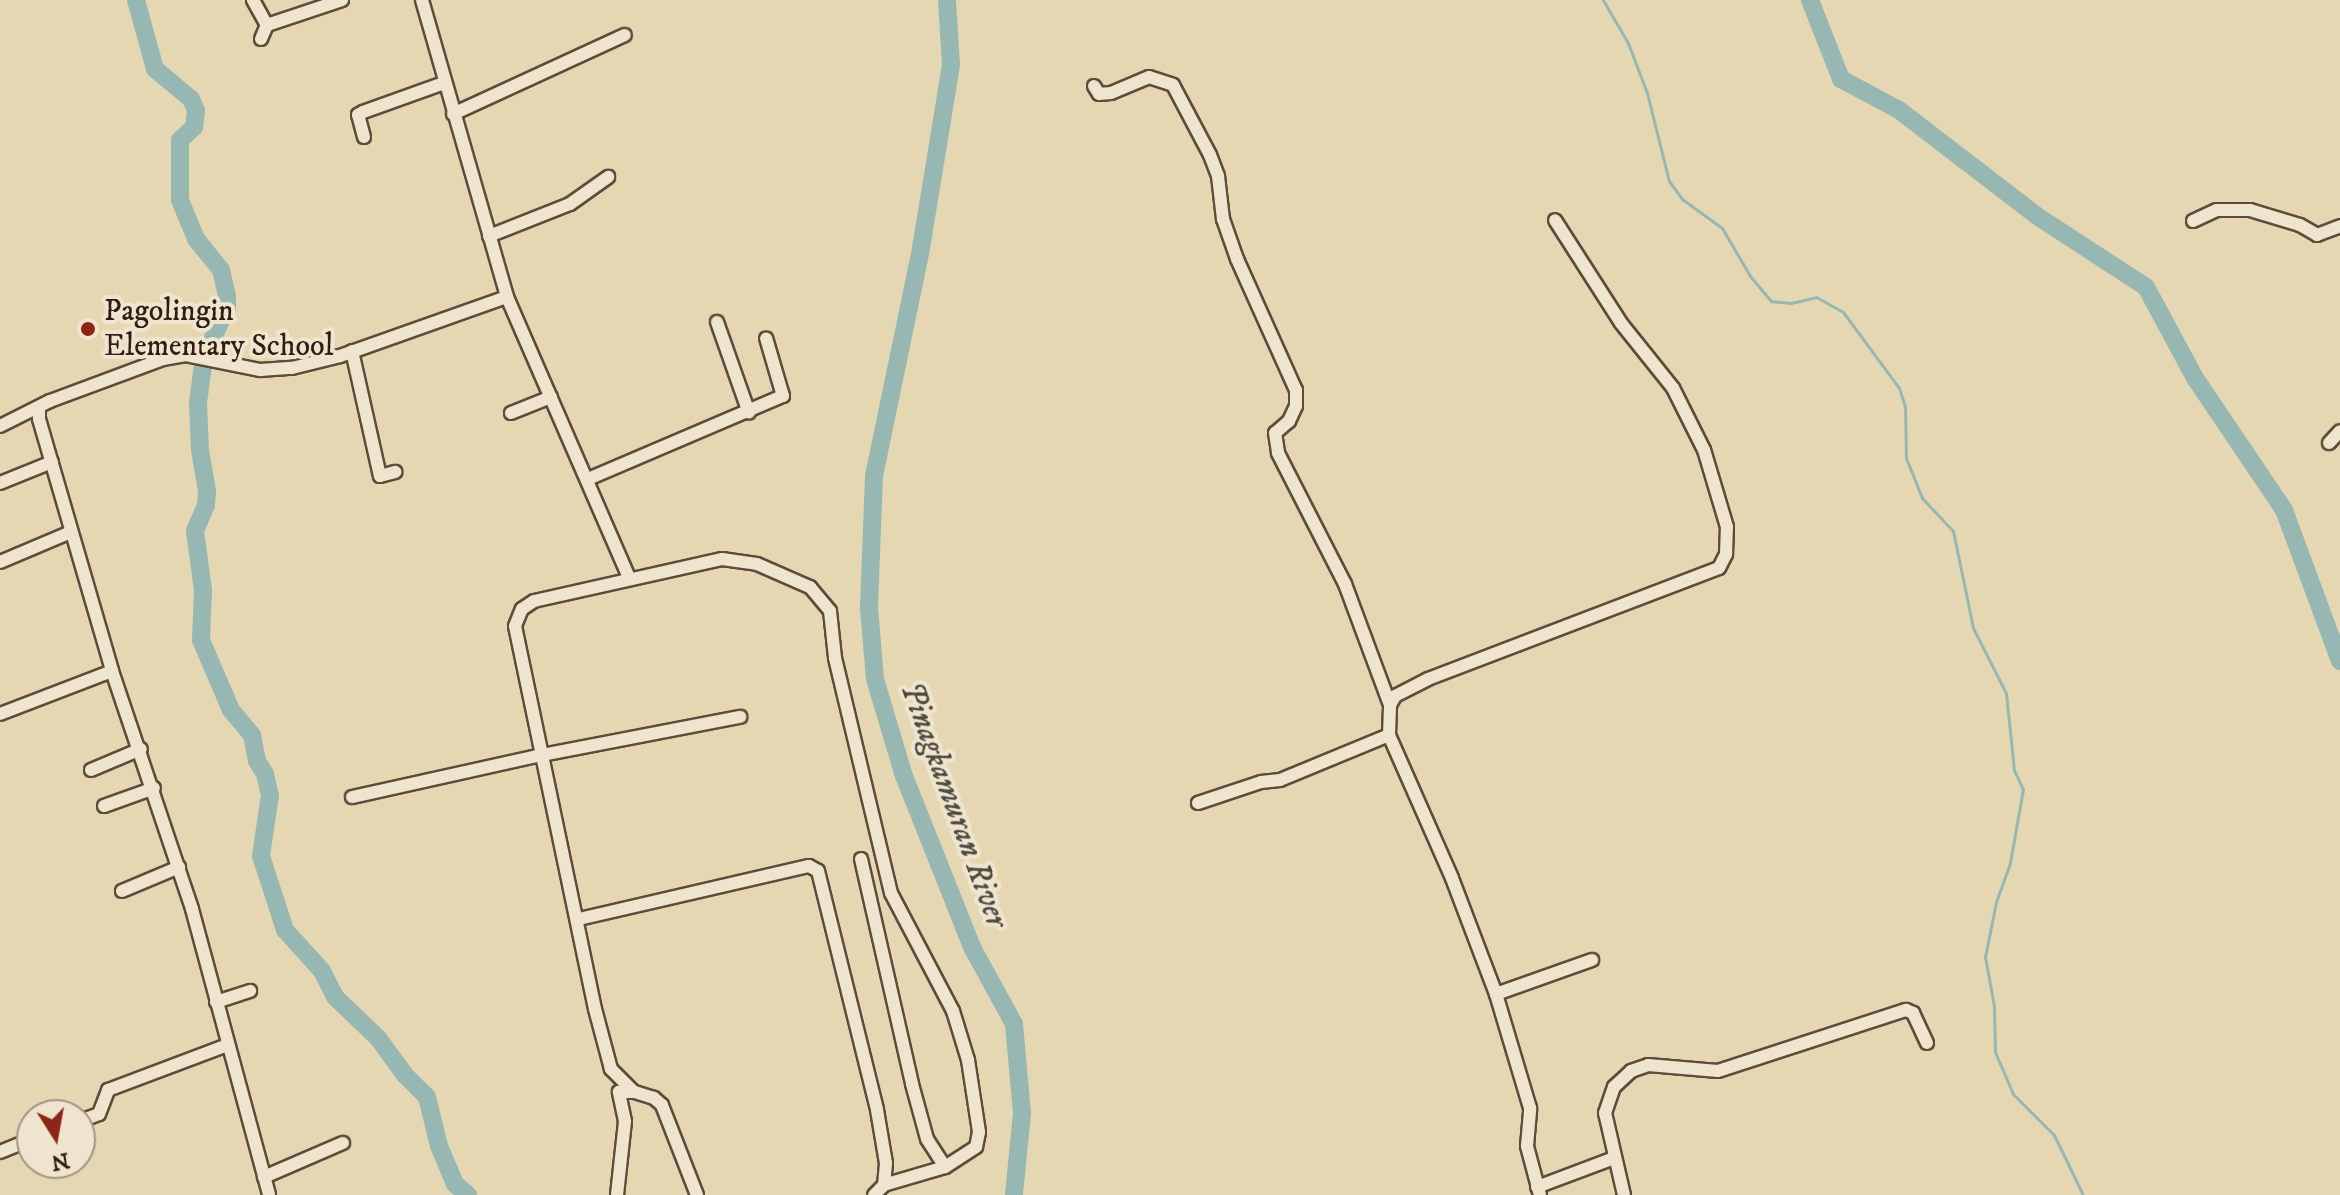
<!DOCTYPE html>
<style>
body{margin:0}
#map{position:relative;width:2340px;height:1195px;overflow:hidden;background:#e6d7b3;font-family:"IM FELL DW Pica",serif}
div>[style]{position:absolute}
[style*='--x']{left:calc(var(--x)*1px);top:calc(var(--y)*1px);width:calc(var(--w)*1px);rotate:calc(var(--a)*1deg)}
.stream>*{height:3px;margin:-1.5px;padding:0 1.5px;transform-origin:1.5px;border-radius:1.5px;background:#97b8b2}
.river>*{height:18px;margin:-9px;padding:0 9px;transform-origin:9px;border-radius:9px;background:#97b8b2}
.roads{filter:drop-shadow(2px 0 #5e4b3a) drop-shadow(-2px 0 #5e4b3a) drop-shadow(0 2px #5e4b3a) drop-shadow(0 -2px #5e4b3a)}
.minor>*{height:12px;margin:-6px;padding:0 6px;transform-origin:6px;border-radius:6px;background:#efe5ce}
.dots>*{width:22px;height:22px;translate:-50% -50%;box-sizing:border-box;border:4px solid #efe5ce;border-radius:50%}
span{translate:-50% -50%;white-space:nowrap;text-align:center;line-height:1.15;-webkit-text-stroke:8px #efe5ce;paint-order:stroke}
.poi-label{font-size:30px;color:#301c12}
.left{translate:0 -50%;text-align:left}
.water-label{font-size:32px;color:#4f4b42;font-style:italic}
.north{position:absolute;left:16px;top:1099px;width:80px;height:80px;box-sizing:border-box;background:#efe5ce;border:2px solid #a39583;border-radius:50%;rotate:169deg;font-size:22px;font-weight:700;line-height:32px;text-align:center;color:#301c12}
.north::after{content:'';display:block;margin:auto;width:28px;height:36px;background:#8f2418;clip-path:polygon(50% 0,100% 100%,50% 72%,0 100%)}
</style>
<div id="map">
<div class="stream">
<div style="--x:1603;--y:0;--w:50;--a:59.8"></div>
<div style="--x:1628;--y:43;--w:53;--a:69.2"></div>
<div style="--x:1647;--y:93;--w:91;--a:76"></div>
<div style="--x:1669;--y:181;--w:22;--a:54"></div>
<div style="--x:1682;--y:199;--w:49;--a:35.9"></div>
<div style="--x:1722;--y:228;--w:56;--a:59.7"></div>
<div style="--x:1750;--y:276;--w:33;--a:50"></div>
<div style="--x:1771;--y:301;--w:20;--a:6"></div>
<div style="--x:1791;--y:303;--w:26;--a:-13"></div>
<div style="--x:1816;--y:297;--w:31;--a:29"></div>
<div style="--x:1843;--y:312;--w:94;--a:53.6"></div>
<div style="--x:1899;--y:388;--w:19;--a:72"></div>
<div style="--x:1905;--y:406;--w:52;--a:88.9"></div>
<div style="--x:1906;--y:458;--w:43;--a:68.2"></div>
<div style="--x:1922;--y:498;--w:45;--a:46.8"></div>
<div style="--x:1953;--y:531;--w:99;--a:78.3"></div>
<div style="--x:1973;--y:628;--w:73;--a:63.1"></div>
<div style="--x:2006;--y:693;--w:77;--a:84.1"></div>
<div style="--x:2014;--y:770;--w:21;--a:65"></div>
<div style="--x:2023;--y:789;--w:75;--a:100"></div>
<div style="--x:2010;--y:863;--w:41;--a:109.7"></div>
<div style="--x:1996;--y:902;--w:56;--a:101.3"></div>
<div style="--x:1985;--y:957;--w:50;--a:79.6"></div>
<div style="--x:1994;--y:1006;--w:46;--a:88.8"></div>
<div style="--x:1995;--y:1052;--w:46;--a:66.8"></div>
<div style="--x:2013;--y:1094;--w:58;--a:45"></div>
<div style="--x:2054;--y:1135;--w:67;--a:64.2"></div>
</div>
<div class="river">
<div style="--x:136;--y:0;--w:72;--a:74.6"></div>
<div style="--x:155;--y:69;--w:47;--a:39.8"></div>
<div style="--x:191;--y:99;--w:13;--a:67"></div>
<div style="--x:196;--y:111;--w:16;--a:97"></div>
<div style="--x:194;--y:127;--w:19;--a:137"></div>
<div style="--x:180;--y:140;--w:60;--a:90"></div>
<div style="--x:180;--y:200;--w:42;--a:67.7"></div>
<div style="--x:196;--y:239;--w:40;--a:51"></div>
<div style="--x:221;--y:270;--w:27;--a:77"></div>
<div style="--x:227;--y:296;--w:12;--a:90"></div>
<div style="--x:227;--y:308;--w:54;--a:115.1"></div>
<div style="--x:204;--y:357;--w:46;--a:97.4"></div>
<div style="--x:198;--y:403;--w:47;--a:87.6"></div>
<div style="--x:200;--y:450;--w:42;--a:80.3"></div>
<div style="--x:207;--y:491;--w:14;--a:94"></div>
<div style="--x:206;--y:505;--w:28;--a:113"></div>
<div style="--x:195;--y:531;--w:60;--a:82.3"></div>
<div style="--x:203;--y:590;--w:50;--a:92.3"></div>
<div style="--x:201;--y:640;--w:76;--a:66.8"></div>
<div style="--x:231;--y:710;--w:33;--a:50"></div>
<div style="--x:252;--y:735;--w:26;--a:79"></div>
<div style="--x:257;--y:761;--w:15;--a:58"></div>
<div style="--x:265;--y:774;--w:22;--a:77"></div>
<div style="--x:270;--y:795;--w:62;--a:98.4"></div>
<div style="--x:261;--y:856;--w:78;--a:72"></div>
<div style="--x:285;--y:930;--w:55;--a:47.9"></div>
<div style="--x:322;--y:971;--w:29;--a:63"></div>
<div style="--x:335;--y:997;--w:59;--a:43.6"></div>
<div style="--x:378;--y:1038;--w:46;--a:53.9"></div>
<div style="--x:405;--y:1075;--w:31;--a:45"></div>
<div style="--x:427;--y:1097;--w:50;--a:76.2"></div>
<div style="--x:439;--y:1146;--w:41;--a:67.2"></div>
<div style="--x:455;--y:1184;--w:17;--a:40"></div>
<div style="--x:947;--y:0;--w:65;--a:86.5"></div>
<div style="--x:951;--y:65;--w:186;--a:99.3"></div>
<div style="--x:921;--y:249;--w:232;--a:101.7"></div>
<div style="--x:874;--y:476;--w:132;--a:92.2"></div>
<div style="--x:869;--y:608;--w:71;--a:85.2"></div>
<div style="--x:875;--y:679;--w:101;--a:73.4"></div>
<div style="--x:904;--y:776;--w:186;--a:68.3"></div>
<div style="--x:973;--y:949;--w:85;--a:61.3"></div>
<div style="--x:1014;--y:1024;--w:89;--a:84.9"></div>
<div style="--x:1022;--y:1113;--w:82;--a:95.6"></div>
<div style="--x:1810;--y:0;--w:85;--a:68.6"></div>
<div style="--x:1841;--y:79;--w:66;--a:28.1"></div>
<div style="--x:1899;--y:110;--w:174;--a:37.5"></div>
<div style="--x:2037;--y:216;--w:130;--a:33.1"></div>
<div style="--x:2146;--y:287;--w:103;--a:61.7"></div>
<div style="--x:2195;--y:378;--w:159;--a:56"></div>
<div style="--x:2284;--y:510;--w:161;--a:69.7"></div>
</div>
<div class="roads">
<div class="minor">
<div style="--x:253;--y:0;--w:29;--a:61"></div>
<div style="--x:422;--y:0;--w:309;--a:74"></div>
<div style="--x:507;--y:297;--w:306;--a:66.5"></div>
<div style="--x:261;--y:39;--w:15;--a:-67"></div>
<div style="--x:267;--y:25;--w:79;--a:-18.4"></div>
<div style="--x:1094;--y:86;--w:9;--a:58"></div>
<div style="--x:1099;--y:94;--w:12;--a:-5"></div>
<div style="--x:1111;--y:93;--w:41;--a:-22.8"></div>
<div style="--x:1149;--y:77;--w:25;--a:18"></div>
<div style="--x:1173;--y:85;--w:79;--a:62.1"></div>
<div style="--x:1210;--y:155;--w:22;--a:69"></div>
<div style="--x:1218;--y:176;--w:43;--a:83.4"></div>
<div style="--x:1223;--y:219;--w:42;--a:70.7"></div>
<div style="--x:1237;--y:259;--w:144;--a:65.8"></div>
<div style="--x:1296;--y:390;--w:16;--a:90"></div>
<div style="--x:1296;--y:406;--w:17;--a:115"></div>
<div style="--x:1289;--y:421;--w:18;--a:139"></div>
<div style="--x:1275;--y:433;--w:20;--a:81"></div>
<div style="--x:1278;--y:453;--w:147;--a:62.9"></div>
<div style="--x:1345;--y:584;--w:129;--a:69.6"></div>
<div style="--x:453;--y:114;--w:189;--a:-24.7"></div>
<div style="--x:364;--y:137;--w:23;--a:-105"></div>
<div style="--x:358;--y:115;--w:6;--a:-31"></div>
<div style="--x:363;--y:112;--w:86;--a:-19.7"></div>
<div style="--x:2193;--y:221;--w:26;--a:-25"></div>
<div style="--x:2217;--y:210;--w:33;--a:0"></div>
<div style="--x:2250;--y:210;--w:52;--a:16.7"></div>
<div style="--x:2300;--y:225;--w:20;--a:30"></div>
<div style="--x:2317;--y:235;--w:25;--a:-21"></div>
<div style="--x:489;--y:236;--w:87;--a:-21.6"></div>
<div style="--x:570;--y:204;--w:47;--a:-35.4"></div>
<div style="--x:717;--y:322;--w:96;--a:70.6"></div>
<div style="--x:352;--y:351;--w:128;--a:77.4"></div>
<div style="--x:380;--y:476;--w:16;--a:-15"></div>
<div style="--x:39;--y:408;--w:11;--a:90"></div>
<div style="--x:39;--y:419;--w:262;--a:73.8"></div>
<div style="--x:112;--y:671;--w:251;--a:71.4"></div>
<div style="--x:192;--y:909;--w:296;--a:74.9"></div>
<div style="--x:511;--y:413;--w:43;--a:-21.8"></div>
<div style="--x:0;--y:426;--w:56;--a:-26.6"></div>
<div style="--x:50;--y:401;--w:121;--a:-20.4"></div>
<div style="--x:163;--y:359;--w:23;--a:-10"></div>
<div style="--x:186;--y:355;--w:76;--a:11.5"></div>
<div style="--x:260;--y:370;--w:32;--a:-4"></div>
<div style="--x:292;--y:368;--w:49;--a:-14"></div>
<div style="--x:340;--y:356;--w:177;--a:-19.5"></div>
<div style="--x:2329;--y:443;--w:16;--a:-47"></div>
<div style="--x:588;--y:479;--w:212;--a:-23.1"></div>
<div style="--x:783;--y:396;--w:60;--a:-106.3"></div>
<div style="--x:0;--y:483;--w:56;--a:-22"></div>
<div style="--x:0;--y:562;--w:77;--a:-22.9"></div>
<div style="--x:0;--y:714;--w:120;--a:-21"></div>
<div style="--x:91;--y:770;--w:54;--a:-22.8"></div>
<div style="--x:352;--y:797;--w:195;--a:-12.5"></div>
<div style="--x:542;--y:755;--w:202;--a:-10.9"></div>
<div style="--x:1198;--y:803;--w:66;--a:-18.4"></div>
<div style="--x:1261;--y:782;--w:19;--a:-6"></div>
<div style="--x:1280;--y:780;--w:118;--a:-22.4"></div>
<div style="--x:104;--y:806;--w:53;--a:-19.8"></div>
<div style="--x:861;--y:859;--w:231;--a:77.2"></div>
<div style="--x:912;--y:1084;--w:57;--a:74.7"></div>
<div style="--x:927;--y:1139;--w:33;--a:57"></div>
<div style="--x:122;--y:891;--w:62;--a:-22.8"></div>
<div style="--x:579;--y:919;--w:236;--a:-13"></div>
<div style="--x:809;--y:866;--w:10;--a:29"></div>
<div style="--x:818;--y:871;--w:246;--a:76.1"></div>
<div style="--x:877;--y:1110;--w:54;--a:80.4"></div>
<div style="--x:886;--y:1163;--w:22;--a:95"></div>
<div style="--x:1496;--y:994;--w:102;--a:-19.5"></div>
<div style="--x:216;--y:1002;--w:36;--a:-18"></div>
<div style="--x:80;--y:1121;--w:20;--a:-20"></div>
<div style="--x:99;--y:1114;--w:26;--a:-69"></div>
<div style="--x:108;--y:1090;--w:128;--a:-20.6"></div>
<div style="--x:0;--y:1152;--w:35;--a:-22"></div>
<div style="--x:264;--y:1177;--w:86;--a:-23.3"></div>
<div style="--x:1537;--y:1187;--w:82;--a:-20.6"></div>
<div style="--x:617;--y:1195;--w:74;--a:-83.8"></div>
<div style="--x:625;--y:1121;--w:30;--a:-102"></div>
<div style="--x:619;--y:1092;--w:15;--a:0"></div>
<div style="--x:697;--y:1195;--w:97;--a:-111.3"></div>
<div style="--x:662;--y:1105;--w:11;--a:-139"></div>
<div style="--x:654;--y:1098;--w:21;--a:-163"></div>
<div style="--x:634;--y:1092;--w:33;--a:-135"></div>
<div style="--x:611;--y:1069;--w:62;--a:-104.9"></div>
<div style="--x:595;--y:1009;--w:391;--a:-101.8"></div>
<div style="--x:515;--y:626;--w:18;--a:-68"></div>
<div style="--x:522;--y:609;--w:14;--a:-34"></div>
<div style="--x:534;--y:601;--w:193;--a:-12.6"></div>
<div style="--x:722;--y:559;--w:35;--a:8"></div>
<div style="--x:757;--y:564;--w:58;--a:23.5"></div>
<div style="--x:810;--y:587;--w:31;--a:50"></div>
<div style="--x:830;--y:611;--w:47;--a:83.9"></div>
<div style="--x:835;--y:658;--w:242;--a:76.6"></div>
<div style="--x:891;--y:893;--w:133;--a:62.3"></div>
<div style="--x:953;--y:1011;--w:51;--a:73"></div>
<div style="--x:968;--y:1060;--w:73;--a:81.3"></div>
<div style="--x:979;--y:1132;--w:15;--a:101"></div>
<div style="--x:976;--y:1147;--w:37;--a:147"></div>
<div style="--x:945;--y:1167;--w:64;--a:163.6"></div>
<div style="--x:884;--y:1185;--w:14;--a:135"></div>
<div style="--x:1540;--y:1195;--w:51;--a:-104.9"></div>
<div style="--x:1527;--y:1146;--w:38;--a:-85"></div>
<div style="--x:1530;--y:1108;--w:119;--a:-106.6"></div>
<div style="--x:1496;--y:994;--w:124;--a:-110.8"></div>
<div style="--x:1452;--y:878;--w:156;--a:-113.8"></div>
<div style="--x:1389;--y:735;--w:30;--a:-88"></div>
<div style="--x:1390;--y:705;--w:10;--a:-61"></div>
<div style="--x:1395;--y:696;--w:37;--a:-27"></div>
<div style="--x:1428;--y:679;--w:311;--a:-20.9"></div>
<div style="--x:1719;--y:568;--w:16;--a:-63"></div>
<div style="--x:1726;--y:554;--w:27;--a:-88"></div>
<div style="--x:1727;--y:527;--w:80;--a:-106.6"></div>
<div style="--x:1704;--y:450;--w:69;--a:-116.6"></div>
<div style="--x:1673;--y:388;--w:83;--a:-128.7"></div>
<div style="--x:1621;--y:323;--w:122;--a:-122.7"></div>
<div style="--x:1624;--y:1195;--w:84;--a:-103"></div>
<div style="--x:1605;--y:1113;--w:28;--a:-71"></div>
<div style="--x:1614;--y:1087;--w:23;--a:-43"></div>
<div style="--x:1631;--y:1071;--w:18;--a:-19"></div>
<div style="--x:1648;--y:1065;--w:70;--a:4.9"></div>
<div style="--x:1718;--y:1071;--w:198;--a:-18"></div>
<div style="--x:1906;--y:1010;--w:8;--a:23"></div>
<div style="--x:1913;--y:1013;--w:33;--a:65"></div>
</div>
</div>
<div class="dots">
<div style="left:88px;top:329px;background:#8f2418"></div>
</div>
<div class="poi-label">
<span class="left" style="left:104px;top:329px">Pagolingin<br>Elementary School</span>
</div>
<div class="water-label">
<span style="left:953px;top:805px;rotate:70deg">Pinagkamuran River</span>
</div>
<div class="north">N</div>
</div>
